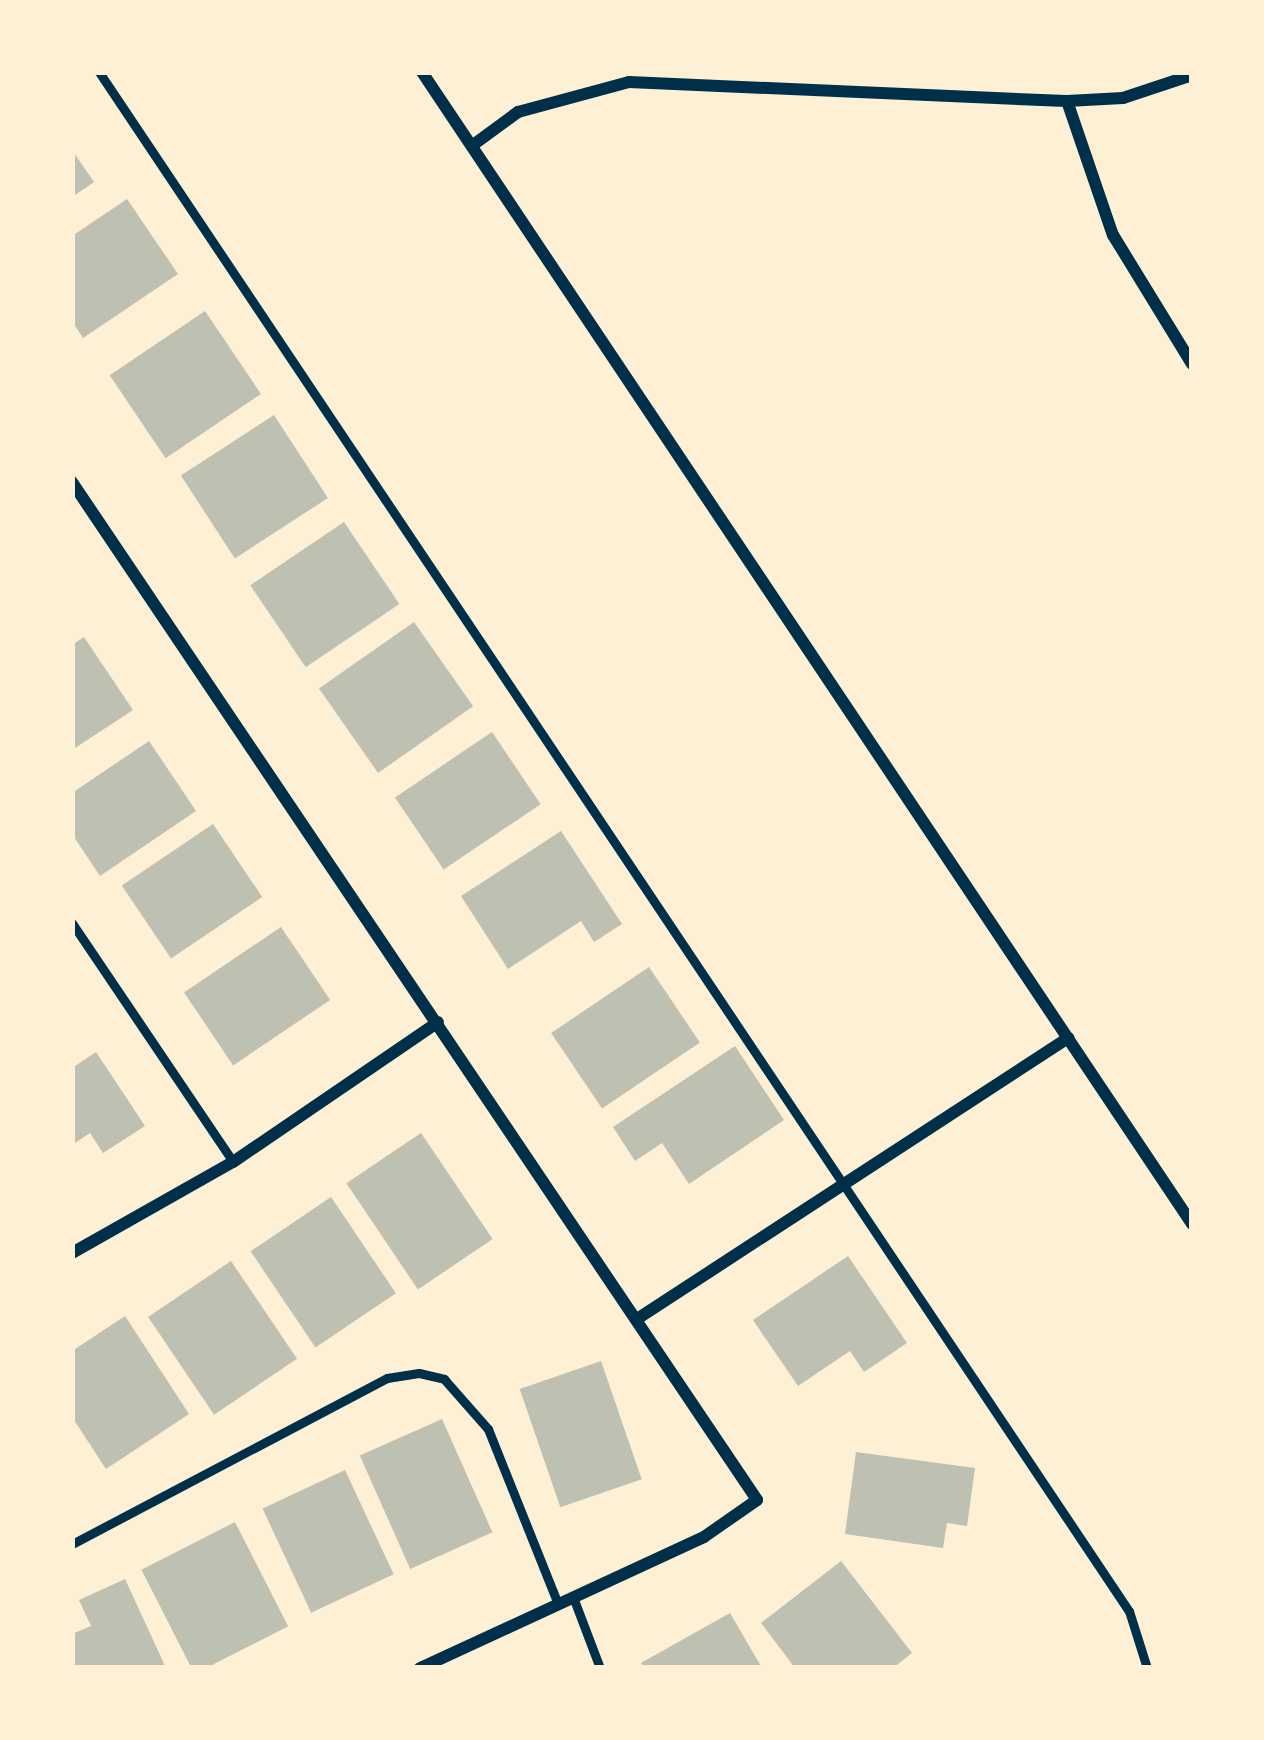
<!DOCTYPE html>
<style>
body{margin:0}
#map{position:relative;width:1264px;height:1740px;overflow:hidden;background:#fdf0d5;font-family:Arial,sans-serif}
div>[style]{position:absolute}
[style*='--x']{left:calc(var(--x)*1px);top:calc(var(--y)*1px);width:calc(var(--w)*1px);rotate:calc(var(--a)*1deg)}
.building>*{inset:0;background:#bec0b2;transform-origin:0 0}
.service>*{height:9px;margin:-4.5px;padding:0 4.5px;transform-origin:4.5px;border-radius:4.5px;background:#003049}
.minor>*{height:12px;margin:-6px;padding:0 6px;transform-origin:6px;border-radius:6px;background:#003049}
span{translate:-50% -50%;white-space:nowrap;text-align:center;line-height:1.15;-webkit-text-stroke:9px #fdf0d5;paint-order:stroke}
.frame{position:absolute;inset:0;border:75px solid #fdf0d5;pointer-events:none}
</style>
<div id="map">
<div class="building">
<div style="clip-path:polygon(72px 150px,94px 182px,72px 197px)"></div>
<div style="clip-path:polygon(127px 199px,178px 274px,83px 338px,72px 321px,72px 236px)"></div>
<div style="left:205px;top:311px;width:100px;height:115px;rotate:56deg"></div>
<div style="left:274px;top:415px;width:99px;height:111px;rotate:57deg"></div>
<div style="left:344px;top:522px;width:99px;height:113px;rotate:56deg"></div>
<div style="left:414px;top:622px;width:103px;height:116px;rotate:55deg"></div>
<div style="clip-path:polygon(84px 637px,133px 710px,72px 750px,72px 645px)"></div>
<div style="left:492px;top:732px;width:87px;height:117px;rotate:56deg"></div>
<div style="clip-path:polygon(149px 741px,196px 811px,100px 876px,72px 834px,72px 793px)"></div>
<div style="left:213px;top:824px;width:88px;height:110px;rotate:56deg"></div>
<div style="clip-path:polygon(561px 831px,622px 924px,594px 942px,581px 921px,508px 969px,461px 896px)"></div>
<div style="left:281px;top:927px;width:88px;height:117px;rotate:56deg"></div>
<div style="left:649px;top:967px;width:91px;height:118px;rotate:56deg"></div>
<div style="clip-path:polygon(735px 1046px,784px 1120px,689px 1184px,662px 1143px,635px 1161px,613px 1127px)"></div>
<div style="clip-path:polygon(96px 1052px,145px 1126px,103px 1153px,90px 1133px,72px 1145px,72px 1068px)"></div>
<div style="left:421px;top:1133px;width:128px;height:90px;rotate:56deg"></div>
<div style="left:331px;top:1197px;width:116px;height:97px;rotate:56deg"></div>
<div style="clip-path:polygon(848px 1256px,907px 1343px,864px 1372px,850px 1351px,798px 1386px,753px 1320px)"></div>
<div style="left:231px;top:1261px;width:118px;height:100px;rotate:56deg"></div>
<div style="clip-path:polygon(125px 1316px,189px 1414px,106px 1469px,72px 1417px,72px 1351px)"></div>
<div style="left:601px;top:1361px;width:125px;height:86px;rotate:71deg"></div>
<div style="left:442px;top:1419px;width:124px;height:90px;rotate:66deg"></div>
<div style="clip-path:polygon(856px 1452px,975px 1468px,967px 1526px,947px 1523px,943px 1548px,845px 1534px)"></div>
<div style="left:345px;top:1470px;width:115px;height:91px;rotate:65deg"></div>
<div style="left:235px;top:1522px;width:117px;height:105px;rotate:63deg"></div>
<div style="clip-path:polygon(841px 1561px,912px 1653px,893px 1668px,795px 1668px,761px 1623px)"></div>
<div style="clip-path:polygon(125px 1579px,166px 1668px,72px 1668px,72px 1634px,91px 1626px,79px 1600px)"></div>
<div style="clip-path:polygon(730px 1613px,762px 1668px,644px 1668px,641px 1663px)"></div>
</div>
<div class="service">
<div style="--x:99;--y:72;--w:1852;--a:56.21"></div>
<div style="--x:1129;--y:1611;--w:60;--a:72.5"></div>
<div style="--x:72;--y:923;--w:288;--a:56"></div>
<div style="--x:72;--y:1544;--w:356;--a:-27.8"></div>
<div style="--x:387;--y:1378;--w:32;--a:-9"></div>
<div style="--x:419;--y:1373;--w:26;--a:13"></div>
<div style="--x:444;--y:1379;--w:67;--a:48.7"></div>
<div style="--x:488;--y:1429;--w:188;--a:68.2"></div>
<div style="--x:573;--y:1597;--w:76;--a:69.2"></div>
</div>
<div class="minor">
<div style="--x:422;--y:72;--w:1386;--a:56.24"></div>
<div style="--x:1067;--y:101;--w:142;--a:71.1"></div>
<div style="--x:1113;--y:235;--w:151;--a:58.5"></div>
<div style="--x:473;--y:145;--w:56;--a:-36.3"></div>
<div style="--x:518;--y:112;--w:115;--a:-15.1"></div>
<div style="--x:629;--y:82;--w:438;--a:2.5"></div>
<div style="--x:1067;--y:101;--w:56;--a:-3.1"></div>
<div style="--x:1123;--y:98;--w:73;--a:-18.4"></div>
<div style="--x:72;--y:482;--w:1227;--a:56.06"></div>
<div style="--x:757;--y:1500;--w:65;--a:145.1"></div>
<div style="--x:704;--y:1537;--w:313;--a:155.2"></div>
<div style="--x:72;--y:1253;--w:185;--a:-29.5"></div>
<div style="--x:233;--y:1162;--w:248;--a:-34.3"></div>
<div style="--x:637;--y:1319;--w:515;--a:-33.1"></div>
</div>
<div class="frame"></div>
</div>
